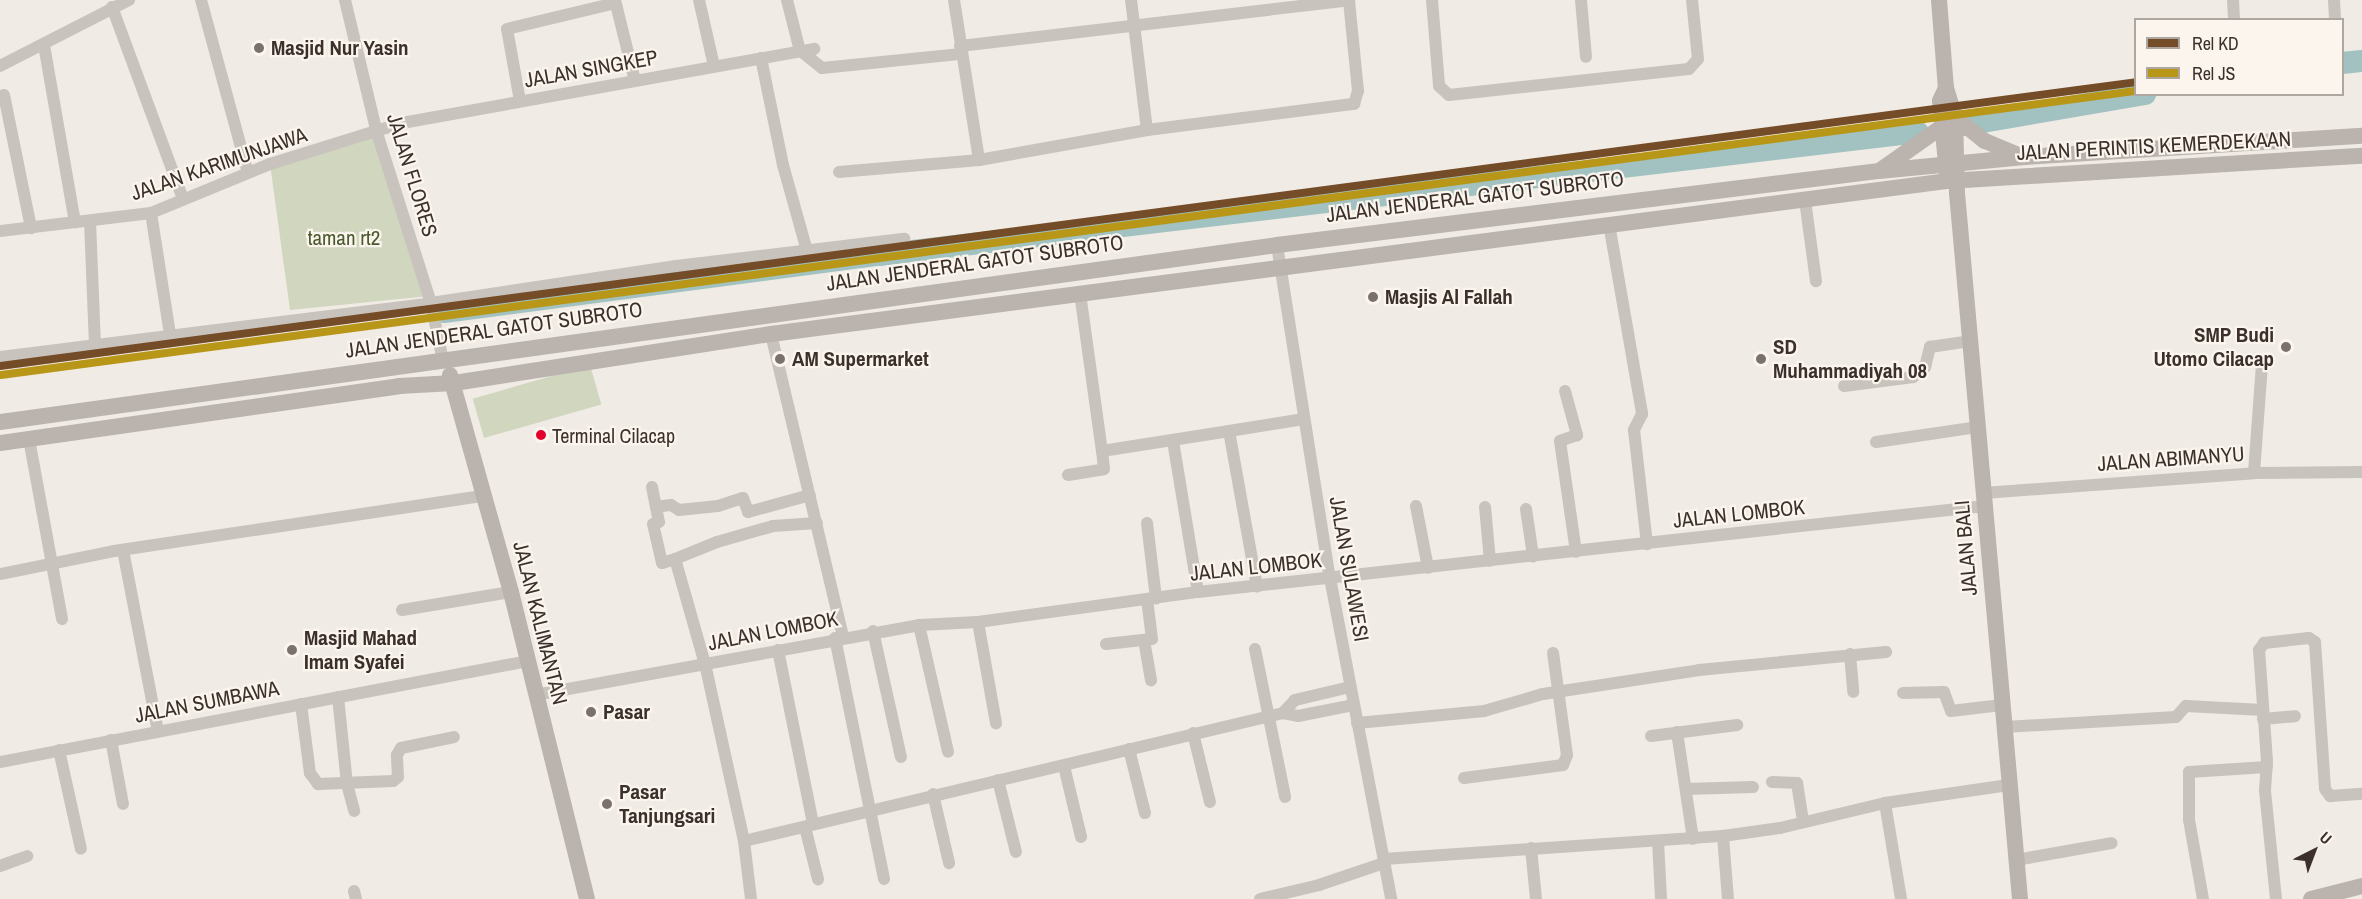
<!DOCTYPE html>
<style>
body{margin:0}
#map{position:relative;width:2362px;height:899px;overflow:hidden;background:#f0ebe5;font-family:"Archivo Narrow",sans-serif}
div>[style]{position:absolute}
[style*='--x']{left:calc(var(--x)*1px);top:calc(var(--y)*1px);width:calc(var(--w)*1px);rotate:calc(var(--a)*1deg)}
.green>*{inset:0;background:#d1d6bf;transform-origin:0 0}
.river>*{height:22px;margin:-11px;padding:0 11px;transform-origin:11px;border-radius:11px;background:#a1c2c1}
.street>*{height:12px;margin:-6px;padding:0 6px;transform-origin:6px;border-radius:6px;background:#c9c3be}
.secondary>*{height:16px;margin:-8px;padding:0 8px;transform-origin:8px;border-radius:8px;background:#bab3ae}
.rail-1>*{height:8px;margin:-4px;padding:0 4px;transform-origin:4px;border-radius:4px;background:#744c28}
.rail-2>*{height:8px;margin:-4px;padding:0 4px;transform-origin:4px;border-radius:4px;background:#b89718}
.dots>*{width:16px;height:16px;translate:-50% -50%;box-sizing:border-box;border:3px solid #fbf5ee;border-radius:50%}
span{translate:-50% -50%;white-space:nowrap;text-align:center;line-height:1.15;-webkit-text-stroke:4.5px #fbf5ee;paint-order:stroke}
.bus-label{font-size:20px;color:#3b302b}
.left{translate:0 -50%;text-align:left}
.poi-label{font-size:21px;color:#3b302b;font-weight:700}
.right{translate:-100% -50%;text-align:right}
.street-label{font-size:21px;color:#3b302b}
.park-label{font-size:21px;color:#4a5a2e}
.legend{position:absolute;left:2134px;top:18px;width:210px;height:78px;box-sizing:border-box;background:#fbf5ee;border:2px solid #aea6a0;margin:0;padding:8px 10px;list-style:none;font-size:18px;color:#3b302b}
.legend li{display:flex;align-items:center;gap:12px;height:30px}
.legend b{width:30px;border:2px solid #aea6a0}
.north{position:absolute;left:2284px;top:821px;width:60px;height:60px;-webkit-text-stroke:4px #fbf5ee;paint-order:stroke;rotate:42deg;font-size:16px;font-weight:700;line-height:24px;text-align:center;color:#3b302b}
.north::after{content:'';display:block;margin:auto;width:21px;height:27px;background:#3b302b;clip-path:polygon(50% 0,100% 100%,50% 72%,0 100%)}
</style>
<div id="map">
<div class="green">
<div style="clip-path:polygon(377px 133px,429px 296px,290px 310px,270px 164px)"></div>
<div style="left:590px;top:365px;width:41px;height:122px;rotate:74deg"></div>
</div>
<div class="river">
<div style="--x:2342;--y:63;--w:20;--a:-6"></div>
<div style="--x:1965;--y:125;--w:183;--a:-9.8"></div>
<div style="--x:444;--y:312;--w:439;--a:-7.5"></div>
<div style="--x:879;--y:255;--w:1046;--a:-6.75"></div>
</div>
<div class="street">
<div style="--x:201;--y:0;--w:179;--a:74.8"></div>
<div style="--x:345;--y:0;--w:137;--a:76.5"></div>
<div style="--x:377;--y:133;--w:178;--a:72.4"></div>
<div style="--x:431;--y:303;--w:59;--a:78.3"></div>
<div style="--x:615;--y:0;--w:83;--a:76.1"></div>
<div style="--x:699;--y:0;--w:68;--a:77.2"></div>
<div style="--x:787;--y:0;--w:53;--a:75.7"></div>
<div style="--x:954;--y:0;--w:162;--a:81.1"></div>
<div style="--x:979;--y:160;--w:171;--a:-10.1"></div>
<div style="--x:1147;--y:130;--w:131;--a:-97"></div>
<div style="--x:1432;--y:0;--w:86;--a:85.3"></div>
<div style="--x:1439;--y:86;--w:13;--a:42"></div>
<div style="--x:1449;--y:95;--w:241;--a:-6.2"></div>
<div style="--x:1689;--y:69;--w:13;--a:-48"></div>
<div style="--x:1698;--y:59;--w:59;--a:-95.8"></div>
<div style="--x:1581;--y:0;--w:57;--a:85"></div>
<div style="--x:2233;--y:0;--w:20;--a:87"></div>
<div style="--x:2334;--y:0;--w:20;--a:87"></div>
<div style="--x:112;--y:7;--w:205;--a:69.7"></div>
<div style="--x:44;--y:45;--w:180;--a:80.1"></div>
<div style="--x:960;--y:46;--w:392;--a:-6.7"></div>
<div style="--x:801;--y:51;--w:27;--a:39"></div>
<div style="--x:822;--y:68;--w:140;--a:-5.8"></div>
<div style="--x:761;--y:58;--w:109;--a:78.4"></div>
<div style="--x:783;--y:165;--w:89;--a:74.4"></div>
<div style="--x:0;--y:66;--w:145;--a:-27.1"></div>
<div style="--x:4;--y:95;--w:136;--a:78.5"></div>
<div style="--x:520;--y:101;--w:73;--a:-100.2"></div>
<div style="--x:507;--y:29;--w:111;--a:-13.5"></div>
<div style="--x:1147;--y:130;--w:209;--a:-7.2"></div>
<div style="--x:1354;--y:104;--w:14;--a:-73"></div>
<div style="--x:1358;--y:91;--w:90;--a:-95.7"></div>
<div style="--x:839;--y:172;--w:141;--a:-4.9"></div>
<div style="--x:1805;--y:200;--w:82;--a:82.3"></div>
<div style="--x:151;--y:213;--w:123;--a:81.1"></div>
<div style="--x:90;--y:221;--w:123;--a:87.7"></div>
<div style="--x:1609;--y:224;--w:193;--a:80.1"></div>
<div style="--x:1642;--y:414;--w:18;--a:117"></div>
<div style="--x:1634;--y:430;--w:115;--a:83.5"></div>
<div style="--x:0;--y:231;--w:152;--a:-6.8"></div>
<div style="--x:151;--y:213;--w:129;--a:-22.4"></div>
<div style="--x:270;--y:164;--w:138;--a:-17.3"></div>
<div style="--x:402;--y:123;--w:419;--a:-10.2"></div>
<div style="--x:1277;--y:245;--w:337;--a:81"></div>
<div style="--x:1330;--y:578;--w:327;--a:79.2"></div>
<div style="--x:1080;--y:293;--w:160;--a:82.1"></div>
<div style="--x:771;--y:334;--w:310;--a:76.6"></div>
<div style="--x:0;--y:357;--w:434;--a:-7.1"></div>
<div style="--x:431;--y:303;--w:248;--a:-8.6"></div>
<div style="--x:676;--y:266;--w:230;--a:-6.8"></div>
<div style="--x:1844;--y:386;--w:70;--a:-7.4"></div>
<div style="--x:1913;--y:377;--w:16;--a:-40"></div>
<div style="--x:1925;--y:367;--w:21;--a:-76"></div>
<div style="--x:1930;--y:347;--w:40;--a:-8.5"></div>
<div style="--x:1565;--y:391;--w:46;--a:74.7"></div>
<div style="--x:1577;--y:435;--w:18;--a:161"></div>
<div style="--x:1560;--y:441;--w:112;--a:81.8"></div>
<div style="--x:1229;--y:431;--w:76;--a:-9.1"></div>
<div style="--x:29;--y:439;--w:183;--a:79.6"></div>
<div style="--x:1173;--y:441;--w:153;--a:80.6"></div>
<div style="--x:1876;--y:442;--w:102;--a:-8.4"></div>
<div style="--x:2254;--y:473;--w:108;--a:-85.8"></div>
<div style="--x:1068;--y:475;--w:36;--a:-9"></div>
<div style="--x:1104;--y:469;--w:18;--a:-96"></div>
<div style="--x:1102;--y:451;--w:129;--a:-8.9"></div>
<div style="--x:1229;--y:431;--w:158;--a:79.8"></div>
<div style="--x:652;--y:487;--w:20;--a:79"></div>
<div style="--x:656;--y:507;--w:15;--a:-8"></div>
<div style="--x:671;--y:505;--w:9;--a:32"></div>
<div style="--x:679;--y:510;--w:39;--a:-6"></div>
<div style="--x:718;--y:506;--w:26;--a:-18"></div>
<div style="--x:743;--y:498;--w:15;--a:70"></div>
<div style="--x:748;--y:512;--w:64;--a:-15.3"></div>
<div style="--x:1984;--y:493;--w:271;--a:-4.2"></div>
<div style="--x:2254;--y:473;--w:108;--a:-0.5"></div>
<div style="--x:1416;--y:506;--w:63;--a:79"></div>
<div style="--x:656;--y:507;--w:15;--a:79"></div>
<div style="--x:659;--y:522;--w:6;--a:162"></div>
<div style="--x:653;--y:524;--w:40;--a:77"></div>
<div style="--x:662;--y:563;--w:14;--a:-17"></div>
<div style="--x:1485;--y:507;--w:54;--a:84.7"></div>
<div style="--x:1526;--y:509;--w:48;--a:81.5"></div>
<div style="--x:1147;--y:523;--w:76;--a:83.2"></div>
<div style="--x:123;--y:550;--w:184;--a:79.1"></div>
<div style="--x:0;--y:574;--w:116;--a:-11.4"></div>
<div style="--x:114;--y:551;--w:372;--a:-8.5"></div>
<div style="--x:402;--y:610;--w:110;--a:-9.4"></div>
<div style="--x:978;--y:622;--w:103;--a:79.9"></div>
<div style="--x:919;--y:625;--w:130;--a:77.1"></div>
<div style="--x:873;--y:631;--w:129;--a:77.5"></div>
<div style="--x:835;--y:638;--w:246;--a:78.5"></div>
<div style="--x:1144;--y:640;--w:41;--a:80.1"></div>
<div style="--x:1106;--y:644;--w:46;--a:-6.2"></div>
<div style="--x:1152;--y:639;--w:40;--a:-97.1"></div>
<div style="--x:1255;--y:649;--w:151;--a:78.5"></div>
<div style="--x:778;--y:650;--w:177;--a:78.6"></div>
<div style="--x:1850;--y:654;--w:38;--a:85"></div>
<div style="--x:1350;--y:687;--w:57;--a:166.7"></div>
<div style="--x:1295;--y:700;--w:18;--a:133"></div>
<div style="--x:1283;--y:713;--w:15;--a:11"></div>
<div style="--x:1298;--y:716;--w:56;--a:-11.3"></div>
<div style="--x:1903;--y:693;--w:41;--a:-1.4"></div>
<div style="--x:1944;--y:692;--w:20;--a:70"></div>
<div style="--x:1951;--y:711;--w:51;--a:-6.7"></div>
<div style="--x:535;--y:695;--w:390;--a:-10.3"></div>
<div style="--x:919;--y:625;--w:59;--a:-2.9"></div>
<div style="--x:978;--y:622;--w:222;--a:-7.8"></div>
<div style="--x:1198;--y:592;--w:792;--a:-6.24"></div>
<div style="--x:338;--y:697;--w:87;--a:84.1"></div>
<div style="--x:347;--y:784;--w:28;--a:75"></div>
<div style="--x:301;--y:704;--w:70;--a:82.6"></div>
<div style="--x:310;--y:773;--w:14;--a:54"></div>
<div style="--x:318;--y:784;--w:75;--a:-2.3"></div>
<div style="--x:393;--y:781;--w:6;--a:-39"></div>
<div style="--x:398;--y:777;--w:22;--a:-93"></div>
<div style="--x:397;--y:755;--w:8;--a:-60"></div>
<div style="--x:401;--y:748;--w:54;--a:-11.7"></div>
<div style="--x:2263;--y:719;--w:32;--a:-5"></div>
<div style="--x:1357;--y:723;--w:128;--a:-5.4"></div>
<div style="--x:1484;--y:711;--w:61;--a:-16.1"></div>
<div style="--x:1543;--y:694;--w:158;--a:-8.7"></div>
<div style="--x:1699;--y:670;--w:188;--a:-5.5"></div>
<div style="--x:2004;--y:727;--w:172;--a:-3.3"></div>
<div style="--x:2176;--y:717;--w:15;--a:-48"></div>
<div style="--x:2186;--y:706;--w:77;--a:3"></div>
<div style="--x:1677;--y:732;--w:108;--a:81.5"></div>
<div style="--x:1193;--y:733;--w:71;--a:76.2"></div>
<div style="--x:1651;--y:736;--w:87;--a:-7.3"></div>
<div style="--x:111;--y:740;--w:65;--a:79.4"></div>
<div style="--x:1129;--y:749;--w:66;--a:76"></div>
<div style="--x:59;--y:750;--w:101;--a:77.5"></div>
<div style="--x:0;--y:762;--w:538;--a:-10.83"></div>
<div style="--x:1064;--y:766;--w:73;--a:76.5"></div>
<div style="--x:1464;--y:778;--w:100;--a:-7.5"></div>
<div style="--x:1563;--y:765;--w:11;--a:-68"></div>
<div style="--x:1567;--y:755;--w:103;--a:-97.8"></div>
<div style="--x:998;--y:780;--w:74;--a:76"></div>
<div style="--x:1772;--y:782;--w:25;--a:2"></div>
<div style="--x:1797;--y:783;--w:38;--a:81"></div>
<div style="--x:1686;--y:789;--w:67;--a:-1.7"></div>
<div style="--x:933;--y:794;--w:71;--a:76.9"></div>
<div style="--x:1885;--y:803;--w:97;--a:80.5"></div>
<div style="--x:805;--y:827;--w:54;--a:76"></div>
<div style="--x:1723;--y:836;--w:63;--a:85.5"></div>
<div style="--x:744;--y:841;--w:554;--a:-13.36"></div>
<div style="--x:1658;--y:841;--w:58;--a:87"></div>
<div style="--x:1531;--y:848;--w:51;--a:84.4"></div>
<div style="--x:1384;--y:859;--w:340;--a:-3.9"></div>
<div style="--x:1723;--y:836;--w:58;--a:-8"></div>
<div style="--x:1780;--y:828;--w:108;--a:-13.4"></div>
<div style="--x:1885;--y:803;--w:125;--a:-8.3"></div>
<div style="--x:2016;--y:860;--w:97;--a:-10"></div>
<div style="--x:0;--y:866;--w:29;--a:-20"></div>
<div style="--x:354;--y:891;--w:8;--a:76"></div>
<div style="--x:751;--y:899;--w:58;--a:-96.9"></div>
<div style="--x:744;--y:841;--w:181;--a:-102.4"></div>
<div style="--x:705;--y:664;--w:109;--a:-105.9"></div>
<div style="--x:675;--y:559;--w:45;--a:-22"></div>
<div style="--x:717;--y:542;--w:58;--a:-15.9"></div>
<div style="--x:773;--y:526;--w:44;--a:-3.9"></div>
<div style="--x:1260;--y:899;--w:61;--a:-13.3"></div>
<div style="--x:1319;--y:885;--w:69;--a:-18.7"></div>
<div style="--x:2203;--y:899;--w:80;--a:-100"></div>
<div style="--x:2189;--y:820;--w:48;--a:-90"></div>
<div style="--x:2189;--y:772;--w:78;--a:-3.7"></div>
<div style="--x:2276;--y:899;--w:110;--a:-95.8"></div>
<div style="--x:2265;--y:790;--w:29;--a:-86"></div>
<div style="--x:2267;--y:761;--w:111;--a:-94.1"></div>
<div style="--x:2259;--y:650;--w:9;--a:-54"></div>
<div style="--x:2264;--y:643;--w:45;--a:-6.3"></div>
<div style="--x:2309;--y:638;--w:7;--a:34"></div>
<div style="--x:2315;--y:642;--w:147;--a:86.1"></div>
<div style="--x:2325;--y:789;--w:9;--a:54"></div>
<div style="--x:2330;--y:796;--w:32;--a:-4"></div>
</div>
<div class="secondary">
<div style="--x:1939;--y:0;--w:88;--a:85.5"></div>
<div style="--x:1946;--y:88;--w:14;--a:115"></div>
<div style="--x:1940;--y:101;--w:73;--a:84.5"></div>
<div style="--x:1946;--y:88;--w:30;--a:73"></div>
<div style="--x:1955;--y:117;--w:76;--a:88.5"></div>
<div style="--x:1957;--y:193;--w:709;--a:84.9"></div>
<div style="--x:1955;--y:117;--w:38;--a:39"></div>
<div style="--x:1985;--y:141;--w:39;--a:23"></div>
<div style="--x:1882;--y:169;--w:75;--a:-35.2"></div>
<div style="--x:450;--y:375;--w:225;--a:74.3"></div>
<div style="--x:511;--y:592;--w:316;--a:76.1"></div>
<div style="--x:0;--y:422;--w:1289;--a:-7.89"></div>
<div style="--x:1277;--y:245;--w:607;--a:-7.01"></div>
<div style="--x:1879;--y:171;--w:146;--a:-5.5"></div>
<div style="--x:2024;--y:157;--w:339;--a:-3.6"></div>
<div style="--x:0;--y:443;--w:403;--a:-8.1"></div>
<div style="--x:399;--y:386;--w:55;--a:-3.1"></div>
<div style="--x:454;--y:383;--w:321;--a:-8.8"></div>
<div style="--x:771;--y:334;--w:1187;--a:-7.41"></div>
<div style="--x:1948;--y:181;--w:415;--a:-3.5"></div>
<div style="--x:2311;--y:899;--w:53;--a:-14.3"></div>
</div>
<div class="rail-1">
<div style="--x:0;--y:366;--w:2155;--a:-7.57"></div>
</div>
<div class="rail-2">
<div style="--x:1;--y:375;--w:2154;--a:-7.58"></div>
</div>
<div class="dots">
<div style="left:259px;top:48px;background:#7a716c"></div>
<div style="left:1373px;top:297px;background:#7a716c"></div>
<div style="left:2286px;top:347px;background:#7a716c"></div>
<div style="left:780px;top:359px;background:#7a716c"></div>
<div style="left:1761px;top:359px;background:#7a716c"></div>
<div style="left:541px;top:435px;background:#e4002b"></div>
<div style="left:292px;top:650px;background:#7a716c"></div>
<div style="left:591px;top:712px;background:#7a716c"></div>
<div style="left:607px;top:804px;background:#7a716c"></div>
</div>
<div class="bus-label">
<span class="left" style="left:552px;top:435px">Terminal Cilacap</span>
</div>
<div class="poi-label">
<span class="left" style="left:271px;top:48px">Masjid Nur Yasin</span>
<span class="left" style="left:1385px;top:297px">Masjis Al Fallah</span>
<span class="right" style="left:2274px;top:347px">SMP Budi<br>Utomo Cilacap</span>
<span class="left" style="left:1773px;top:359px">SD<br>Muhammadiyah 08</span>
<span class="left" style="left:792px;top:359px">AM Supermarket</span>
<span class="left" style="left:304px;top:650px">Masjid Mahad<br>Imam Syafei</span>
<span class="left" style="left:603px;top:712px">Pasar</span>
<span class="left" style="left:619px;top:804px">Pasar<br>Tanjungsari</span>
</div>
<div class="street-label">
<span style="left:591px;top:69px;rotate:-10deg">JALAN SINGKEP</span>
<span style="left:2154px;top:146px;rotate:-3deg">JALAN PERINTIS KEMERDEKAAN</span>
<span style="left:219px;top:164px;rotate:-19deg">JALAN KARIMUNJAWA</span>
<span style="left:412px;top:175px;rotate:73deg">JALAN FLORES</span>
<span style="left:1475px;top:197px;rotate:-7deg">JALAN JENDERAL GATOT SUBROTO</span>
<span style="left:975px;top:263px;rotate:-8deg">JALAN JENDERAL GATOT SUBROTO</span>
<span style="left:494px;top:330px;rotate:-8deg">JALAN JENDERAL GATOT SUBROTO</span>
<span style="left:2171px;top:459px;rotate:-4deg">JALAN ABIMANYU</span>
<span style="left:1739px;top:514px;rotate:-6deg">JALAN LOMBOK</span>
<span style="left:1966px;top:548px;rotate:-95deg">JALAN BALI</span>
<span style="left:1256px;top:567px;rotate:-6deg">JALAN LOMBOK</span>
<span style="left:1349px;top:569px;rotate:80deg">JALAN SULAWESI</span>
<span style="left:540px;top:623px;rotate:76deg">JALAN KALIMANTAN</span>
<span style="left:773px;top:631px;rotate:-11deg">JALAN LOMBOK</span>
<span style="left:207px;top:702px;rotate:-11deg">JALAN SUMBAWA</span>
</div>
<div class="park-label">
<span style="left:344px;top:238px">taman rt2</span>
</div>
<ul class="legend">
<li><b style="height:8px;background:#744c28"></b>Rel KD</li>
<li><b style="height:8px;background:#b89718"></b>Rel JS</li>
</ul>
<div class="north">U</div>
</div>
